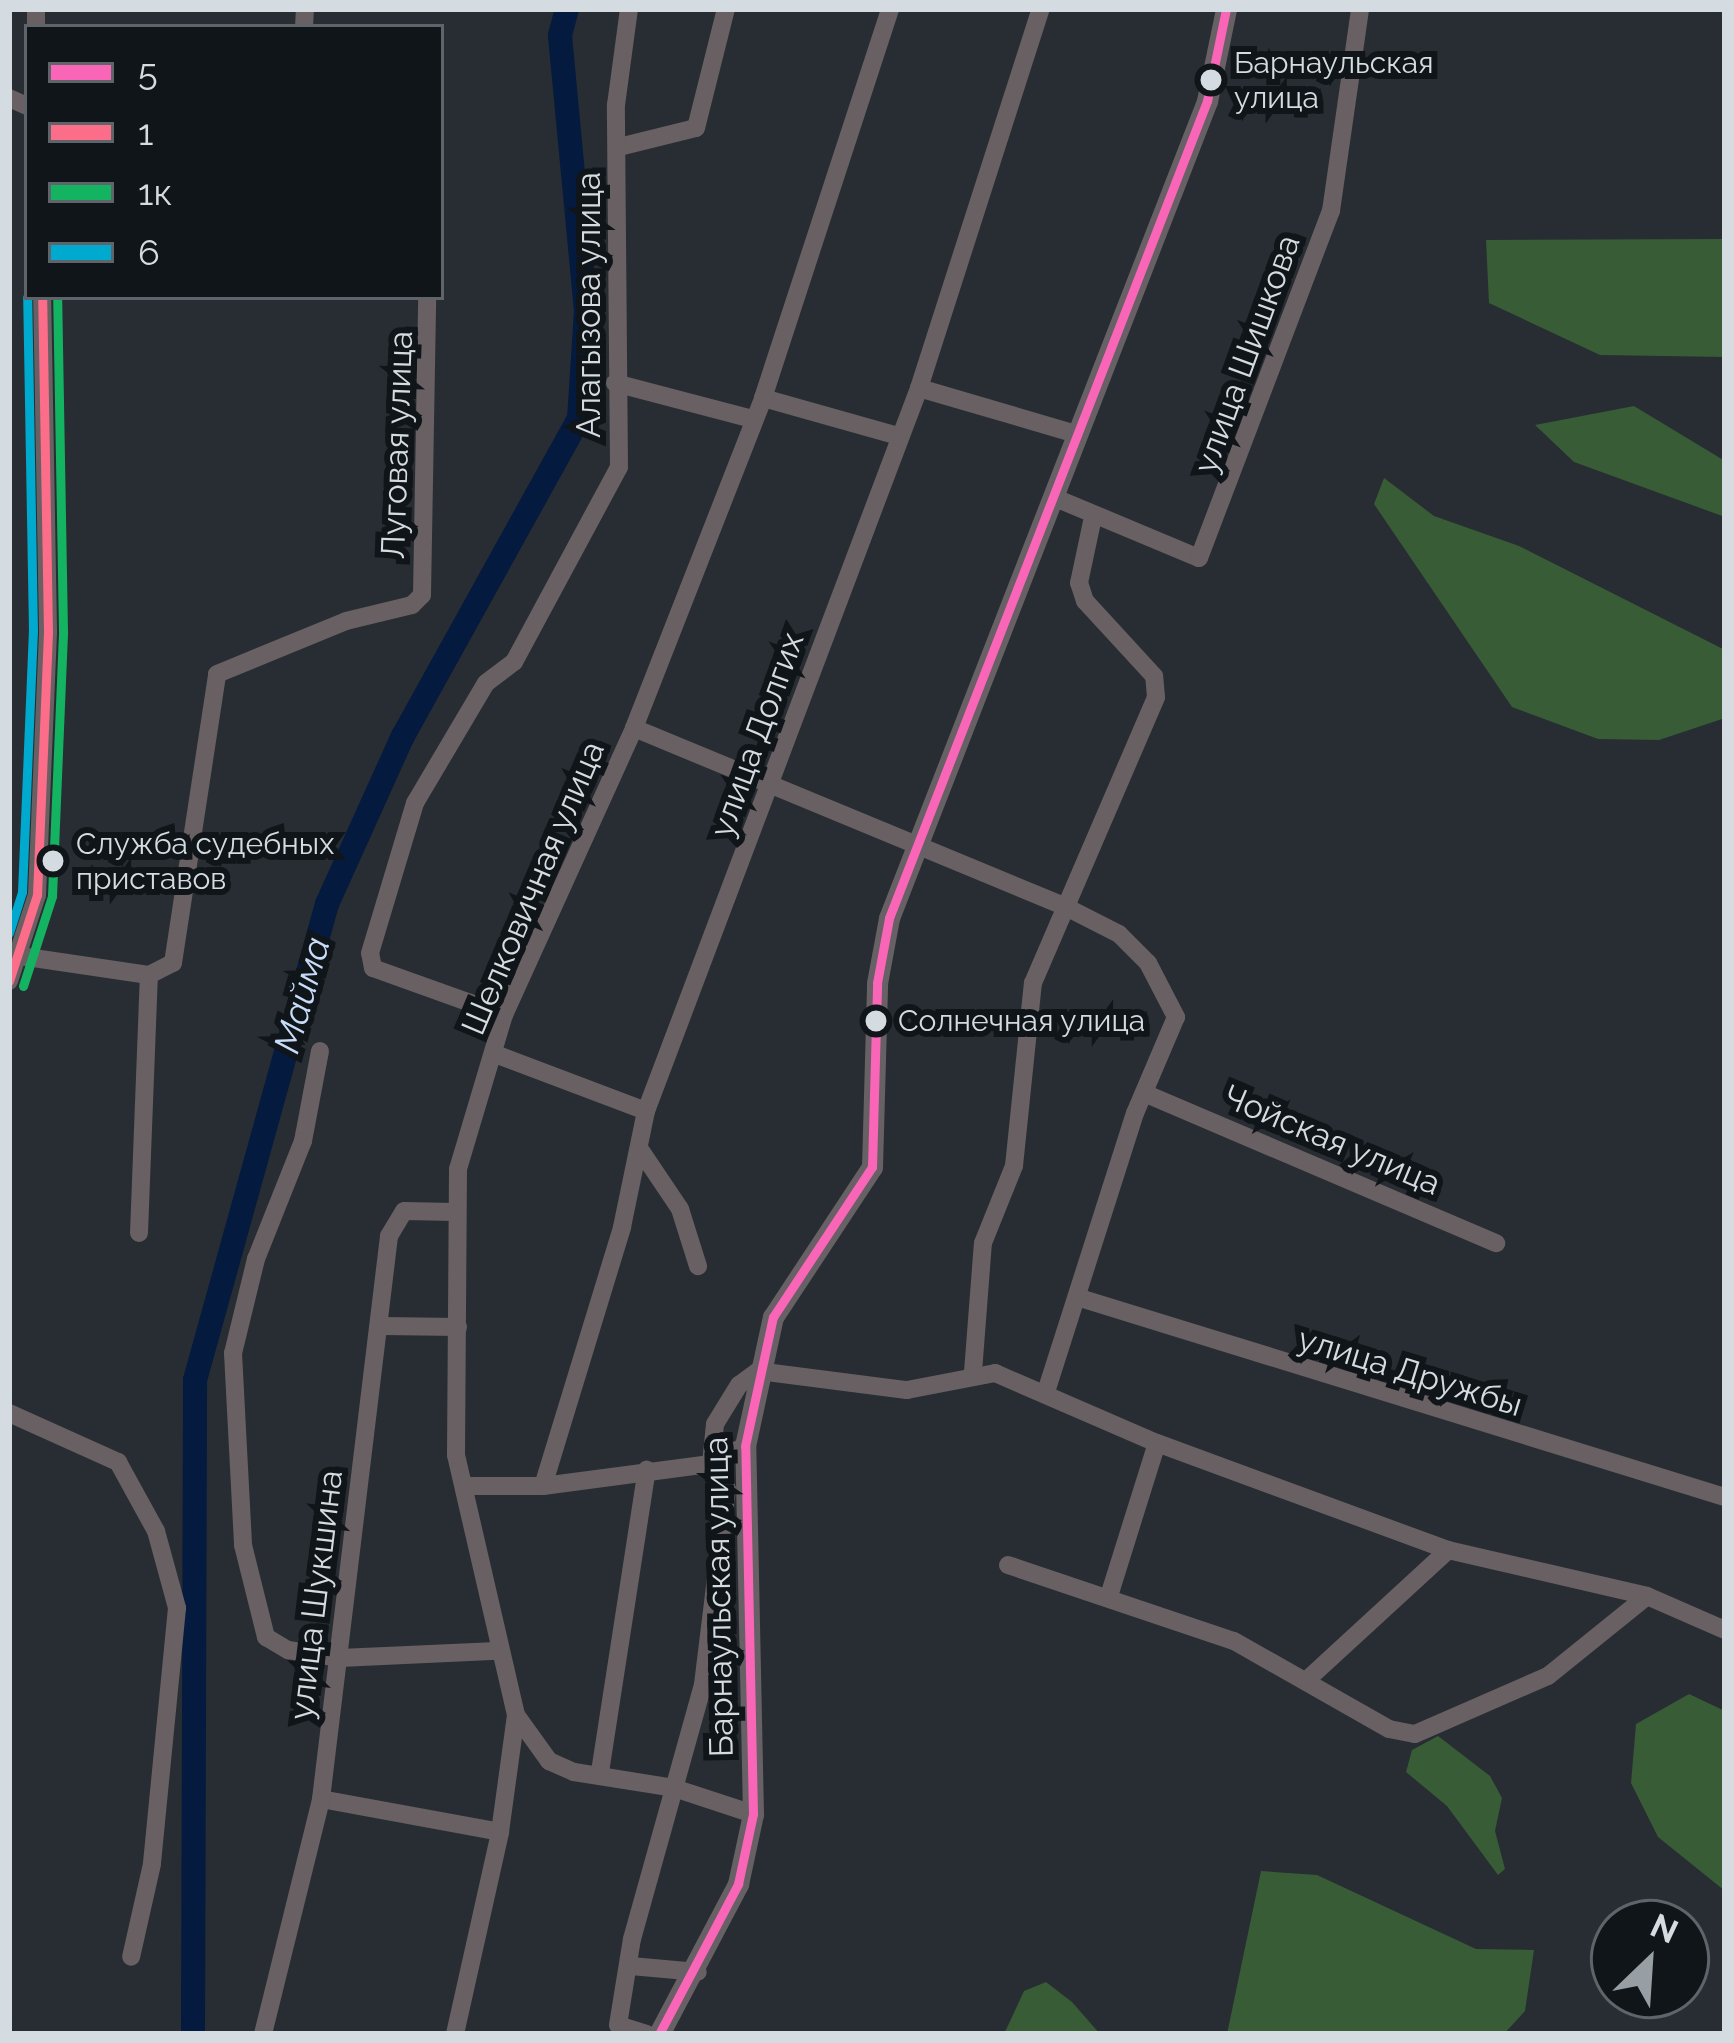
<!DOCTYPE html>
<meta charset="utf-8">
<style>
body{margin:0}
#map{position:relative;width:1734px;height:2043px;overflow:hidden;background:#272d32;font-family:Raleway,sans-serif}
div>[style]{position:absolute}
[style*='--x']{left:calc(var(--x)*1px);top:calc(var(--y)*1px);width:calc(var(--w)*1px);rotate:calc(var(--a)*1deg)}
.forest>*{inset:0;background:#385c36}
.river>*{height:24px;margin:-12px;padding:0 12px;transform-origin:12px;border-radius:12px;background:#041a3e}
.minor>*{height:18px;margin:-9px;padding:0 9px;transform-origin:9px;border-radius:9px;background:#686062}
.major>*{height:21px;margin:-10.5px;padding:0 10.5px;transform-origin:10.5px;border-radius:10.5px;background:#676065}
.bus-1>*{height:9px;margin:-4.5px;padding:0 4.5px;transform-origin:4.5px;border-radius:4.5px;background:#fa66b7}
.bus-2>*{height:9px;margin:-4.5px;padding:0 4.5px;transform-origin:4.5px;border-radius:4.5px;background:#fb6d88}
.bus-3>*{height:9px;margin:-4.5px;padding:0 4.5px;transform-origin:4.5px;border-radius:4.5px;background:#13b361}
.bus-4>*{height:9px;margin:-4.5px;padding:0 4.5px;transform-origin:4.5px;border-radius:4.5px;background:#00a9ce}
.dots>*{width:33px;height:33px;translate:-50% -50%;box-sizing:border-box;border:6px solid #101519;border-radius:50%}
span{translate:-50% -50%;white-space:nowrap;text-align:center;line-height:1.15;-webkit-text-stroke:12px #101519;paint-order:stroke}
.bus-label{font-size:30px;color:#d4dbe1}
.left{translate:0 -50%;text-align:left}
.street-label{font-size:33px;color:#d4dbe1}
.water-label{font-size:36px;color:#c7dcf8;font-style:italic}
.frame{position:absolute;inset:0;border:12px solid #d4dbe1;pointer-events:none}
.legend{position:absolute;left:24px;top:24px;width:420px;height:276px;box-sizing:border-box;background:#101519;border:3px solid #5e6469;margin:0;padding:15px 21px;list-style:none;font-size:36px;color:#d4dbe1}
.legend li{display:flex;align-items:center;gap:24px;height:60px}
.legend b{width:60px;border:3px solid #5e6469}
.north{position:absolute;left:1590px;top:1899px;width:120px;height:120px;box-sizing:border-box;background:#101519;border:3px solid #5e6469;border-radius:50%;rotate:25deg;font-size:33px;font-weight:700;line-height:48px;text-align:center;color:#d4dbe1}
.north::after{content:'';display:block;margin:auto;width:42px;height:54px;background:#979ea4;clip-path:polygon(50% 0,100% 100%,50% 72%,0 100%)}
</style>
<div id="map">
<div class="forest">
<div style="clip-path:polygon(1725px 239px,1725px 357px,1600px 355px,1489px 303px,1486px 240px)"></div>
<div style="clip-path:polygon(1634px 406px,1725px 461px,1725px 517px,1574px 462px,1535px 425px)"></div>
<div style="clip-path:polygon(1384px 478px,1434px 516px,1519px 546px,1725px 650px,1725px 718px,1659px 740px,1598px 739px,1512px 707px,1374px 504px)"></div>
<div style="clip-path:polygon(1689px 1694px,1725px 1711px,1725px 1891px,1658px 1837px,1631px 1783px,1636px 1724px)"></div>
<div style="clip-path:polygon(1438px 1736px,1490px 1776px,1502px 1798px,1495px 1831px,1505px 1869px,1498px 1875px,1447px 1806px,1406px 1772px,1412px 1750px)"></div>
<div style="clip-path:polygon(1261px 1871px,1317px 1875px,1476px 1949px,1534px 1950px,1525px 2011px,1504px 2034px,1227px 2034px)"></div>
<div style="clip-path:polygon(1046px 1982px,1072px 2002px,1100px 2034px,1004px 2034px,1024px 1991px)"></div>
</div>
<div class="river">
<div style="--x:193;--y:2034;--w:654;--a:-89.82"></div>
<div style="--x:195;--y:1380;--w:494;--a:-74.5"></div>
<div style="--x:327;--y:904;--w:184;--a:-65.7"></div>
<div style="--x:403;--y:736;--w:363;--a:-61"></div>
<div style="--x:579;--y:419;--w:108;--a:-86.3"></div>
<div style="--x:586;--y:311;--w:277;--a:-95.4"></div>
<div style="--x:560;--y:35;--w:27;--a:-75"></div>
</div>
<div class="minor">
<div style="--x:36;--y:9;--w:18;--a:90"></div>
<div style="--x:304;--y:27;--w:18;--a:-87"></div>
<div style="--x:9;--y:98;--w:20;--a:24"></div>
<div style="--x:619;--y:147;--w:79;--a:-13.9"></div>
<div style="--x:696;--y:128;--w:123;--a:-75.9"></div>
<div style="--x:615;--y:383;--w:142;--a:14.7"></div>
<div style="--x:919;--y:388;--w:164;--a:16.3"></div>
<div style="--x:763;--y:398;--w:140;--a:15.7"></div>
<div style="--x:1053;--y:497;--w:158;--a:22.7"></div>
<div style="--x:1199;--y:558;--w:371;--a:-69.2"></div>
<div style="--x:1331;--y:211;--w:204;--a:-81.8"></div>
<div style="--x:634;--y:728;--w:463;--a:22.5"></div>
<div style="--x:1062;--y:905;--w:64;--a:27"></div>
<div style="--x:1119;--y:934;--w:41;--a:45"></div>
<div style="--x:1148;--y:963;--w:61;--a:62.6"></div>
<div style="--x:1176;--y:1017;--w:104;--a:113.1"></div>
<div style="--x:1135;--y:1113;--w:290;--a:107.7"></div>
<div style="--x:20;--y:956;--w:130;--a:8.4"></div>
<div style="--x:149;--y:975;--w:27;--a:-27"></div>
<div style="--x:173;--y:963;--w:292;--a:-81.3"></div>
<div style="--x:217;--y:674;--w:139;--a:-22.3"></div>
<div style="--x:346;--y:621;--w:68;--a:-13.6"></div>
<div style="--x:412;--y:605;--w:14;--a:-45"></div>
<div style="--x:422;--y:595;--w:298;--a:-89"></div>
<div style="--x:9;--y:981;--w:90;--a:-72"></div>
<div style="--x:37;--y:895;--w:264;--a:-87.6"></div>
<div style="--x:48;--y:631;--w:334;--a:-91"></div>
<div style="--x:504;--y:1015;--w:139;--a:-160.3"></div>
<div style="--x:373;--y:968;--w:15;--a:-101"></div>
<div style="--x:370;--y:953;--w:157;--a:-73.3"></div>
<div style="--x:415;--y:803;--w:139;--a:-59.4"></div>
<div style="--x:486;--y:683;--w:35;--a:-37"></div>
<div style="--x:514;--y:662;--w:221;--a:-61.7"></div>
<div style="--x:619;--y:467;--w:362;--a:-90.5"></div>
<div style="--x:616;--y:105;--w:97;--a:-82.3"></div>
<div style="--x:320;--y:1051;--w:92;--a:100.7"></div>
<div style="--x:303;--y:1141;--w:127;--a:111.7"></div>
<div style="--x:256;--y:1259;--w:97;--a:103.7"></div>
<div style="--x:233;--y:1353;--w:192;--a:87"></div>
<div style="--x:243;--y:1545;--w:95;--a:76"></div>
<div style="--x:266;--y:1637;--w:26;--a:31"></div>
<div style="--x:288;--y:1650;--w:53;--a:8.7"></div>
<div style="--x:340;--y:1658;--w:157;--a:-2.6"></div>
<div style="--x:495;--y:1054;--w:161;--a:20.7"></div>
<div style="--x:1144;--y:1093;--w:383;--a:23.1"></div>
<div style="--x:641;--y:1151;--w:70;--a:56.1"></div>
<div style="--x:680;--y:1209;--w:60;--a:72.5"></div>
<div style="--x:139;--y:1233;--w:258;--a:-87.8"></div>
<div style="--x:1080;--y:1298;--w:675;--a:17.15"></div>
<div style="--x:382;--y:1326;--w:76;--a:0.8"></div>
<div style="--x:973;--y:1372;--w:129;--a:-85.6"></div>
<div style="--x:983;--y:1243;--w:83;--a:-68.1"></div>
<div style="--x:1014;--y:1166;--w:184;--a:-84.1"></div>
<div style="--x:1033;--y:983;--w:311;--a:-66.7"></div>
<div style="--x:1156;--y:697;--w:21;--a:-95"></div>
<div style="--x:1154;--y:676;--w:102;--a:-132.6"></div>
<div style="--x:1085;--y:601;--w:19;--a:-108"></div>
<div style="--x:1079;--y:583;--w:67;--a:-78"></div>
<div style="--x:9;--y:1413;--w:120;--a:24.2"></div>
<div style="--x:118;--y:1462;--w:79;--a:61.2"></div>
<div style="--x:156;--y:1531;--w:80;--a:74.7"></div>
<div style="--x:177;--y:1608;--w:257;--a:95.6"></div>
<div style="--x:152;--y:1864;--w:95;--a:102.7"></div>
<div style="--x:465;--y:1486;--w:78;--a:0"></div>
<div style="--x:543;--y:1486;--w:169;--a:-7.5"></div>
<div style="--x:711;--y:1464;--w:38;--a:-28"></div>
<div style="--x:543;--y:1486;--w:271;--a:-73"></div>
<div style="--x:622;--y:1227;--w:118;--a:-78.3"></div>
<div style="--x:646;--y:1111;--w:773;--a:-69.31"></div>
<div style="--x:919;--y:388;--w:398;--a:-72.2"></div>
<div style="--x:1008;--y:1565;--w:238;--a:18.6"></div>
<div style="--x:1234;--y:1641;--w:178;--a:29.6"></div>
<div style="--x:1389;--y:1729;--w:26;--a:11"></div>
<div style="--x:1415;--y:1734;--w:145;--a:-23.6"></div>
<div style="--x:1548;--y:1676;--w:127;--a:-38.9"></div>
<div style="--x:1109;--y:1596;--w:160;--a:-72.6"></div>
<div style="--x:1309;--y:1678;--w:189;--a:-42.6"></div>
<div style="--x:516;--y:1715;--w:57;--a:54.3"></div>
<div style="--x:549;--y:1761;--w:27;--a:24"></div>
<div style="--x:574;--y:1772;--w:101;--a:9.1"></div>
<div style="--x:674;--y:1788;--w:83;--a:18.2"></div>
<div style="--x:600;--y:1772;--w:306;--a:-81.2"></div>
<div style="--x:321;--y:1799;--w:182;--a:10.4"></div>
<div style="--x:631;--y:1966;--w:67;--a:5.1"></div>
<div style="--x:263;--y:2034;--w:242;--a:-76.1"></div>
<div style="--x:321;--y:1799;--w:567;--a:-83.11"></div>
<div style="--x:389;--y:1236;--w:29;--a:-59"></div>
<div style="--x:404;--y:1211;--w:51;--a:1.1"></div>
<div style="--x:455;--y:2034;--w:207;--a:-77.4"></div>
<div style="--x:500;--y:1832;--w:118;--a:-82.2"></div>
<div style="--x:516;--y:1715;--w:267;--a:-103"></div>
<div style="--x:456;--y:1455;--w:286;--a:-89.6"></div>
<div style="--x:458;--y:1169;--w:161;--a:-73.4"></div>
<div style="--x:504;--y:1015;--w:315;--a:-65.6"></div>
<div style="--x:634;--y:728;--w:354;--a:-68.6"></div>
<div style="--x:763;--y:398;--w:409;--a:-71.9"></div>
<div style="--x:647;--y:2034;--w:30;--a:-163"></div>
<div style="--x:618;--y:2025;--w:87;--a:-80.8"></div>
<div style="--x:632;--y:1939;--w:265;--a:-74.4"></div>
<div style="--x:703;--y:1684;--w:196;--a:-83"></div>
<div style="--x:727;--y:1489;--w:30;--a:-123"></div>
<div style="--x:711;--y:1464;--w:40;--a:-84.3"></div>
<div style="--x:715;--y:1424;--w:46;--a:-58.4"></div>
<div style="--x:739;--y:1385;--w:24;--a:-36"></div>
<div style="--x:758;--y:1371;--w:150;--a:7.3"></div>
<div style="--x:907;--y:1390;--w:90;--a:-10.9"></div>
<div style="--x:995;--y:1373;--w:176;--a:23.4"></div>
<div style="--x:1157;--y:1443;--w:310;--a:20.2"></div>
<div style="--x:1448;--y:1550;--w:204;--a:13"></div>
<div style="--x:1647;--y:1596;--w:85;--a:23.6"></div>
</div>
<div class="major">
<div style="--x:659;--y:2034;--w:170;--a:-62.2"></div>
<div style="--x:738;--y:1884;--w:72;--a:-77.9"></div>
<div style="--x:753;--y:1814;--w:368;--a:-91.2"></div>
<div style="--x:745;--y:1446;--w:132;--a:-77.8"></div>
<div style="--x:773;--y:1317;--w:180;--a:-56.6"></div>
<div style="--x:872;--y:1167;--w:184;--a:-88.4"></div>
<div style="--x:877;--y:983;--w:66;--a:-79.5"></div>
<div style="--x:889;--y:918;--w:877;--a:-68.73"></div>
<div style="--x:1207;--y:101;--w:94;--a:-78.3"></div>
</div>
<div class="bus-1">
<div style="--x:659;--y:2034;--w:170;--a:-62.2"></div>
<div style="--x:738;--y:1884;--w:72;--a:-77.9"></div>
<div style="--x:753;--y:1814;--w:368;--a:-91.2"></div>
<div style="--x:745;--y:1446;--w:132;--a:-77.8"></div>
<div style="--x:773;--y:1317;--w:180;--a:-56.6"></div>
<div style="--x:872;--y:1167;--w:184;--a:-88.4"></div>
<div style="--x:877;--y:983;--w:66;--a:-79.5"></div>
<div style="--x:889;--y:918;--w:877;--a:-68.73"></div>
<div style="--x:1207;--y:101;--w:94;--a:-78.3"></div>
</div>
<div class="bus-2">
<div style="--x:9;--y:981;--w:90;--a:-72"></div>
<div style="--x:37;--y:895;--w:264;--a:-87.6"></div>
<div style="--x:48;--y:631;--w:334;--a:-91"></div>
</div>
<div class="bus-3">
<div style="--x:23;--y:986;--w:95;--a:-72.1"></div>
<div style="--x:52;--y:896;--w:265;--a:-87.6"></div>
<div style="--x:63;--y:631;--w:334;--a:-91"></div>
</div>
<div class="bus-4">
<div style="--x:9;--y:933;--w:43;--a:-72.4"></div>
<div style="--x:22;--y:892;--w:261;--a:-87.6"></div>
<div style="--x:33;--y:631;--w:334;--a:-91"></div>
</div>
<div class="dots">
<div style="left:1211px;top:80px;background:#d4dbe1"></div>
<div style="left:53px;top:861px;background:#d4dbe1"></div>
<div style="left:876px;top:1021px;background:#d4dbe1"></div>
</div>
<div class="bus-label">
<span class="left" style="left:1234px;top:80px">Барнаульская<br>улица</span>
<span class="left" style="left:76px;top:861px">Служба судебных<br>приставов</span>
<span class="left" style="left:898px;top:1021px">Солнечная улица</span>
</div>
<div class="street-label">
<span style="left:589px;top:305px;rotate:-90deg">Алагызова улица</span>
<span style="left:1247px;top:354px;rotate:-70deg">улица Шишкова</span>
<span style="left:397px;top:445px;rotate:-88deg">Луговая улица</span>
<span style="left:757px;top:735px;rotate:-70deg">улица Долгих</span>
<span style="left:533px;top:888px;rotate:-67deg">Шелковичная улица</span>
<span style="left:1332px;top:1140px;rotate:23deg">Чойская улица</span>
<span style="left:1410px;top:1372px;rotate:17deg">улица Дружбы</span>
<span style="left:316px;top:1595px;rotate:-83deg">улица Шукшина</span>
<span style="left:719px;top:1597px;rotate:-91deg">Барнаульская улица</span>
</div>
<div class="water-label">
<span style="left:302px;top:995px;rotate:-74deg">Майма</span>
</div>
<div class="frame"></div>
<ul class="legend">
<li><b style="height:15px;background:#fa66b7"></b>5</li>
<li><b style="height:15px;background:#fb6d88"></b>1</li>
<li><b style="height:15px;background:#13b361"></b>1к</li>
<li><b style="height:15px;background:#00a9ce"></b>6</li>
</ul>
<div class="north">N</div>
</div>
